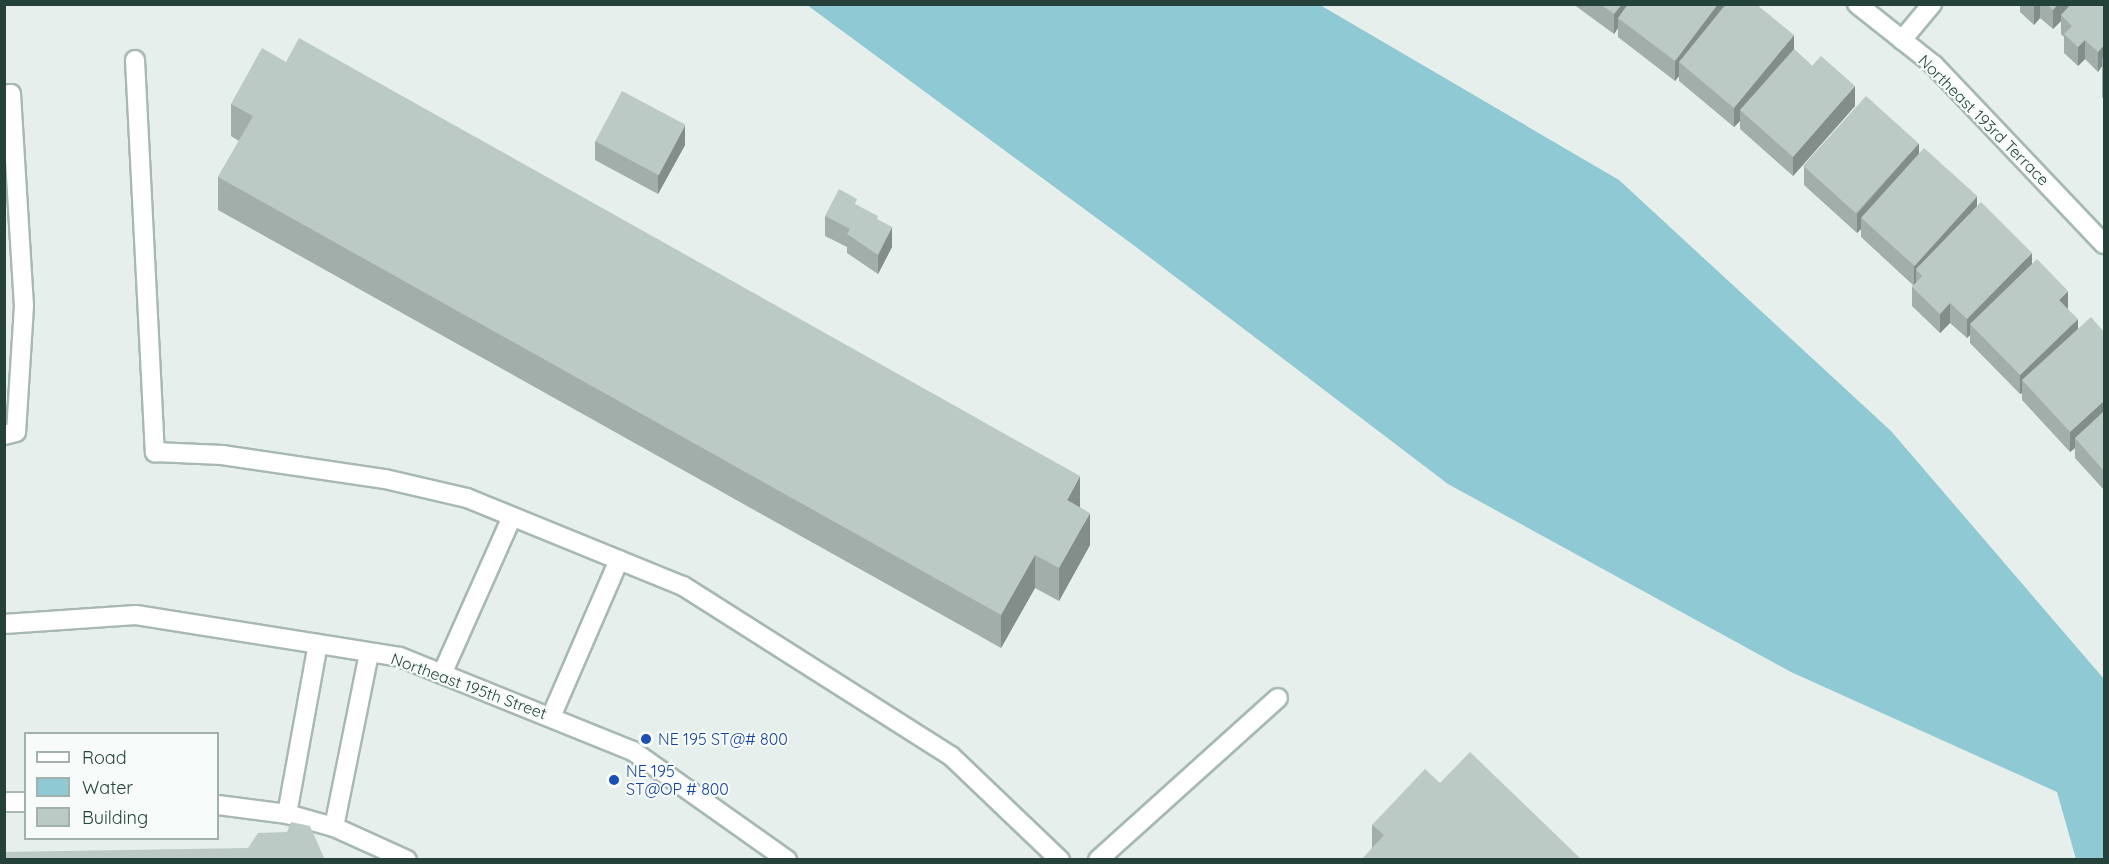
<!DOCTYPE html>
<style>
body{margin:0}
#map{position:relative;width:2109px;height:864px;overflow:hidden;background:#e6efeb;font-family:Quicksand,sans-serif}
div>[style]{position:absolute}
[style*='--x']{left:calc(var(--x)*1px);top:calc(var(--y)*1px);width:calc(var(--w)*1px);rotate:calc(var(--a)*1deg)}
.water>*{inset:0;background:#8ec9d4}
.roads{filter:drop-shadow(2px 0 #a8b8b2) drop-shadow(-2px 0 #a8b8b2) drop-shadow(0 2px #a8b8b2) drop-shadow(0 -2px #a8b8b2)}
.lane>*{height:18px;margin:-9px;padding:0 9px;transform-origin:9px;border-radius:9px;background:#fff}
.street>*{height:18px;margin:-9px;padding:0 9px;transform-origin:9px;border-radius:9px;background:#fff}
.secondary>*{height:18px;margin:-9px;padding:0 9px;transform-origin:9px;border-radius:9px;background:#fff}
.wall>*{inset:0;background:#a1aea9}
.shaded-wall>*{inset:0;background:#838d89}
.building>*{inset:0;background:#bbcac4;transform-origin:0 0}
.dots>*{width:16px;height:16px;translate:-50% -50%;box-sizing:border-box;border:3px solid #f7fbf9;border-radius:50%}
span{translate:-50% -50%;white-space:nowrap;text-align:center;line-height:1.15;-webkit-text-stroke:4.5px #f7fbf9;paint-order:stroke}
.street-label{font-size:16px;color:#24423a}
.transit-label{font-size:16px;color:#164399}
.left{translate:0 -50%;text-align:left}
.frame{position:absolute;inset:0;border:6px solid #24423a;pointer-events:none}
.legend{position:absolute;left:24px;top:732px;width:195px;height:108px;box-sizing:border-box;background:#f7fbf9;border:2px solid #a3b1ad;margin:0;padding:8px 10px;list-style:none;font-size:18px;color:#24423a}
.legend li{display:flex;align-items:center;gap:12px;height:30px}
.legend b{width:30px;border:2px solid #a3b1ad}
</style>
<div id="map">
<div class="water">
<div style="clip-path:polygon(807px 5px,1320px 5px,1619px 180px,1891px 431px,2104px 679px,2104px 859px,2076px 859px,2057px 792px,1791px 672px,1448px 484px,1136px 247px)"></div>
</div>
<div class="roads">
<div class="lane">
<div style="--x:135;--y:60;--w:393;--a:87.1"></div>
<div style="--x:155;--y:452;--w:67;--a:2.6"></div>
<div style="--x:222;--y:455;--w:165;--a:8.4"></div>
<div style="--x:385;--y:479;--w:84;--a:13"></div>
<div style="--x:467;--y:498;--w:233;--a:22.2"></div>
<div style="--x:683;--y:586;--w:317;--a:32.4"></div>
<div style="--x:951;--y:756;--w:151;--a:43.7"></div>
<div style="--x:4;--y:95;--w:7;--a:-8"></div>
<div style="--x:11;--y:94;--w:212;--a:86.5"></div>
<div style="--x:24;--y:306;--w:126;--a:93.6"></div>
<div style="--x:16;--y:432;--w:12;--a:166"></div>
<div style="--x:442;--y:674;--w:172;--a:-66"></div>
<div style="--x:551;--y:717;--w:171;--a:-66.6"></div>
<div style="--x:4;--y:802;--w:22;--a:0"></div>
<div style="--x:218;--y:805;--w:70;--a:7.4"></div>
<div style="--x:287;--y:814;--w:49;--a:15.5"></div>
<div style="--x:334;--y:827;--w:80;--a:24.3"></div>
<div style="--x:287;--y:814;--w:173;--a:-79.7"></div>
<div style="--x:334;--y:827;--w:177;--a:-78.6"></div>
<div style="--x:1098;--y:860;--w:242;--a:-42"></div>
</div>
<div class="street">
<div style="--x:1857;--y:4;--w:98;--a:38.4"></div>
<div style="--x:1934;--y:65;--w:247;--a:46.5"></div>
<div style="--x:1902;--y:40;--w:47;--a:-50.2"></div>
</div>
<div class="secondary">
<div style="--x:4;--y:624;--w:132;--a:-3.9"></div>
<div style="--x:136;--y:615;--w:267;--a:9"></div>
<div style="--x:400;--y:657;--w:251;--a:22"></div>
<div style="--x:633;--y:751;--w:189;--a:35.3"></div>
</div>
</div>
<div class="wall">
<div style="clip-path:polygon(1573px 4px,1756px 4px,1794px 49px,1855px 106px,1793px 176px,1740px 129px,1740px 121px,1734px 127px,1679px 81px,1679px 76px,1675px 81px,1618px 37px,1618px 28px,1614px 34px)"></div>
<div style="clip-path:polygon(2020px 4px,2104px 4px,2104px 100px,2102px 97px,2102px 66px,2098px 72px,2085px 59px,2078px 66px,2064px 53px,2064px 37px,2061px 34px,2061px 21px,2053px 29px,2040px 18px,2034px 25px,2020px 12px)"></div>
<div style="clip-path:polygon(286px 62px,1080px 507px,1090px 545px,1059px 601px,1035px 588px,1001px 648px,218px 210px,218px 177px,239px 141px,231px 136px,231px 104px)"></div>
<div style="clip-path:polygon(595px 141px,685px 145px,658px 194px,595px 160px)"></div>
<div style="clip-path:polygon(1919px 153px,1977px 206px,2032px 264px,2068px 310px,2078px 329px,2104px 332px,2104px 490px,2075px 458px,2075px 448px,2070px 452px,2022px 400px,2022px 393px,2020px 394px,1970px 343px,1970px 335px,1967px 338px,1950px 323px,1940px 333px,1912px 306px,1912px 287px,1913px 285px,1861px 237px,1861px 229px,1857px 233px,1804px 185px,1804px 166px)"></div>
<div style="clip-path:polygon(857px 205px,878px 220px,892px 247px,878px 274px,847px 253px,847px 247px,825px 236px,825px 216px)"></div>
<div style="clip-path:polygon(1440px 783px,1582px 860px,1372px 848px,1372px 825px)"></div>
</div>
<div class="shaded-wall">
<div style="clip-path:polygon(1622px 4px,1635px 4px,1618px 18px,1618px 28px,1614px 34px,1614px 14px)"></div>
<div style="clip-path:polygon(1718px 4px,1732px 4px,1679px 62px,1679px 76px,1675px 81px,1675px 61px)"></div>
<div style="clip-path:polygon(2035px 4px,2040px 4px,2040px 18px,2034px 25px,2034px 6px)"></div>
<div style="clip-path:polygon(2058px 4px,2076px 4px,2061px 15px,2061px 21px,2053px 29px,2053px 10px)"></div>
<div style="clip-path:polygon(1794px 35px,1794px 55px,1740px 110px,1740px 121px,1734px 127px,1734px 108px)"></div>
<div style="clip-path:polygon(2085px 40px,2085px 59px,2078px 66px,2078px 47px)"></div>
<div style="clip-path:polygon(2104px 45px,2104px 60px,2102px 57px,2102px 66px,2098px 72px,2098px 52px)"></div>
<div style="clip-path:polygon(1855px 86px,1855px 106px,1793px 176px,1793px 157px)"></div>
<div style="clip-path:polygon(685px 125px,685px 145px,658px 194px,658px 175px)"></div>
<div style="clip-path:polygon(1919px 143px,1919px 162px,1861px 218px,1861px 229px,1857px 233px,1857px 214px)"></div>
<div style="clip-path:polygon(1977px 196px,1977px 216px,1916px 269px,1916px 283px,1914px 285px,1914px 266px)"></div>
<div style="clip-path:polygon(892px 227px,892px 247px,878px 274px,878px 255px)"></div>
<div style="clip-path:polygon(2032px 253px,2032px 272px,1970px 324px,1970px 335px,1967px 338px,1967px 319px)"></div>
<div style="clip-path:polygon(2068px 291px,2068px 310px,2059px 300px)"></div>
<div style="clip-path:polygon(1950px 303px,1950px 323px,1940px 333px,1940px 314px)"></div>
<div style="clip-path:polygon(2078px 319px,2078px 338px,2022px 380px,2022px 393px,2020px 394px,2020px 375px)"></div>
<div style="clip-path:polygon(2104px 401px,2104px 420px,2075px 438px,2075px 448px,2070px 452px,2070px 432px)"></div>
<div style="clip-path:polygon(1080px 476px,1080px 508px,1067px 500px)"></div>
<div style="clip-path:polygon(1090px 513px,1090px 545px,1059px 601px,1059px 568px)"></div>
<div style="clip-path:polygon(1035px 555px,1035px 588px,1001px 648px,1001px 615px)"></div>
</div>
<div class="building">
<div style="clip-path:polygon(1600px 4px,1622px 4px,1614px 14px)"></div>
<div style="clip-path:polygon(1628px 4px,1718px 4px,1675px 61px,1618px 18px)"></div>
<div style="clip-path:polygon(1726px 4px,1756px 4px,1794px 35px,1734px 108px,1679px 62px)"></div>
<div style="clip-path:polygon(2047px 4px,2058px 4px,2053px 10px)"></div>
<div style="clip-path:polygon(2071px 4px,2104px 4px,2104px 45px,2098px 52px,2085px 40px,2078px 47px,2064px 34px,2072px 26px,2061px 15px)"></div>
<div style="clip-path:polygon(299px 38px,1080px 476px,1067px 500px,1090px 513px,1059px 568px,1035px 555px,1001px 615px,218px 177px,253px 116px,231px 104px,262px 48px,286px 62px)"></div>
<div style="clip-path:polygon(1794px 49px,1812px 66px,1821px 56px,1855px 86px,1793px 157px,1740px 110px)"></div>
<div style="left:622px;top:91px;width:72px;height:57px;rotate:28deg"></div>
<div style="left:1866px;top:96px;width:71px;height:94px;rotate:42deg"></div>
<div style="left:1924px;top:148px;width:72px;height:94px;rotate:42deg"></div>
<div style="clip-path:polygon(839px 189px,857px 199px,855px 204px,878px 216px,877px 219px,892px 227px,878px 255px,847px 234px,850px 229px,825px 216px)"></div>
<div style="clip-path:polygon(1981px 202px,2032px 253px,1967px 319px,1950px 303px,1940px 314px,1912px 287px,1922px 276px,1916px 269px)"></div>
<div style="clip-path:polygon(2037px 259px,2068px 291px,2059px 300px,2078px 319px,2020px 375px,1970px 324px)"></div>
<div style="clip-path:polygon(2091px 317px,2104px 332px,2104px 401px,2070px 432px,2022px 380px)"></div>
<div style="clip-path:polygon(2104px 411px,2104px 471px,2075px 438px)"></div>
<div style="clip-path:polygon(1470px 752px,1582px 860px,1361px 860px,1384px 835px,1372px 825px,1425px 769px,1440px 783px)"></div>
<div style="clip-path:polygon(291px 822px,310px 826px,325px 860px,4px 860px,4px 852px,248px 848px,258px 833px,287px 832px)"></div>
</div>
<div class="dots">
<div style="left:646px;top:739px;background:#1a4fb4"></div>
<div style="left:614px;top:780px;background:#1a4fb4"></div>
</div>
<div class="street-label">
<span style="left:1984px;top:120px;rotate:45deg">Northeast 193rd Terrace</span>
<span style="left:469px;top:686px;rotate:20deg">Northeast 195th Street</span>
</div>
<div class="transit-label">
<span class="left" style="left:658px;top:739px">NE 195 ST@# 800</span>
<span class="left" style="left:626px;top:780px">NE 195<br>ST@OP # 800</span>
</div>
<div class="frame"></div>
<ul class="legend">
<li><b style="height:8px;background:#fff"></b>Road</li>
<li><b style="height:16px;background:#8ec9d4"></b>Water</li>
<li><b style="height:16px;background:#bbcac4"></b>Building</li>
</ul>
</div>
